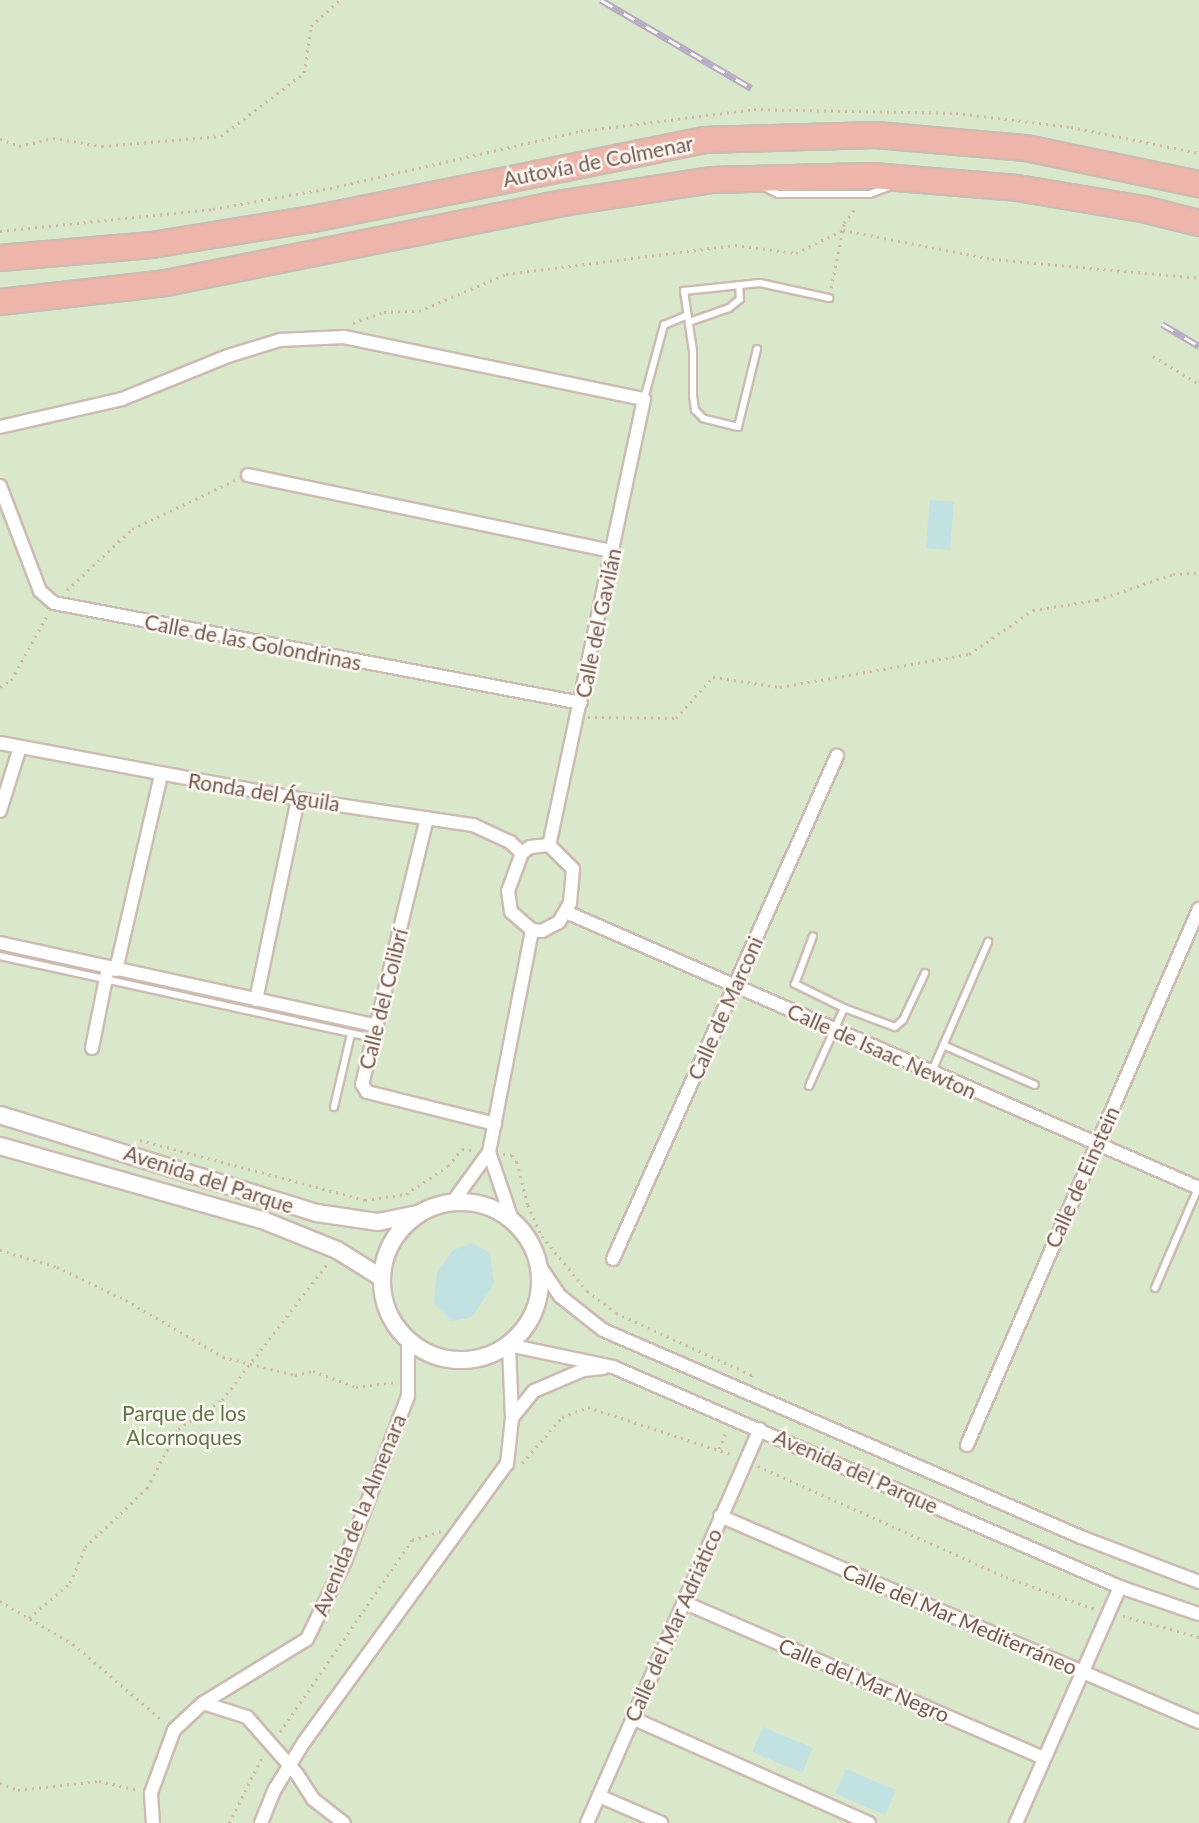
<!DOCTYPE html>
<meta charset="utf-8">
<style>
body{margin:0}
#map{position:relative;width:1199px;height:1823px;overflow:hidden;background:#fbf4ec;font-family:Lato,sans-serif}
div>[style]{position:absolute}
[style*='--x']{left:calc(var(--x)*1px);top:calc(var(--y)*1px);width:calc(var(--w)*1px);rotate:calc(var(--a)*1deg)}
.green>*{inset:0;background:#d9e7cb;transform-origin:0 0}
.water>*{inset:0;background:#c2e1e3;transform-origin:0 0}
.path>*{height:2.5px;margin-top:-1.25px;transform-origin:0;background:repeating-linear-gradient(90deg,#d3b5a9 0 2px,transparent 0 7px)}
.roads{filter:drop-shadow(2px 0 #ccbbb2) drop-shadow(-2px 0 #ccbbb2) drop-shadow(0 2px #ccbbb2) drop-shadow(0 -2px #ccbbb2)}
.service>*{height:6px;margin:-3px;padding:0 3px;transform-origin:3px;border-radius:3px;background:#fff}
.minor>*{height:12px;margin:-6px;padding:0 6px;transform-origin:6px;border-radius:6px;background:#fff}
.tertiary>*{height:16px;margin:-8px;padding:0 8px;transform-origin:8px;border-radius:8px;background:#fff}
.tertiary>.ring{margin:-8px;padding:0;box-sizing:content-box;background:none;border:16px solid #fff;border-radius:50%}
.motorway>*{height:24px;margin:-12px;padding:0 12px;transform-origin:12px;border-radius:12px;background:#eeb5aa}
.rail>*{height:7px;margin-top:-3.5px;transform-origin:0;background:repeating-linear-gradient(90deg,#fdf8f2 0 13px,#b6aac4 0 26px);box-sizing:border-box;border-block:2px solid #b6aac4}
span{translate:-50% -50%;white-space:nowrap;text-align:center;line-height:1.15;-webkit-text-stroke:5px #fdf8f2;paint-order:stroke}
.street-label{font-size:21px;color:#745a51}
.park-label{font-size:21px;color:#5c784a}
</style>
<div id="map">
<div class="green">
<div style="left:0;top:0;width:1199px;height:1823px"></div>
</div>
<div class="water">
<div style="left:930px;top:500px;width:24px;height:48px;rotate:5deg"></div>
<div style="clip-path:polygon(472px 1243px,490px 1253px,494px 1284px,472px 1317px,451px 1321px,434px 1303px,437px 1272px,453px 1250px)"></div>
<div style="left:763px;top:1727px;width:54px;height:27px;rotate:23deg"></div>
<div style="left:846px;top:1769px;width:54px;height:27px;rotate:23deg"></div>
</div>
<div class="path">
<div style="--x:0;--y:139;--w:20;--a:20"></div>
<div style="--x:19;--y:146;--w:35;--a:-13"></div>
<div style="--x:53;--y:138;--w:50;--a:9.3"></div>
<div style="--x:102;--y:146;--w:119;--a:-4.8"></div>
<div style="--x:221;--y:136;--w:104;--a:-37.2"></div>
<div style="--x:304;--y:73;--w:48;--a:-81.5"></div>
<div style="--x:311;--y:26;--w:39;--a:-42"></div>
<div style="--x:0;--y:231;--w:214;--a:-5.9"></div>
<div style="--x:213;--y:209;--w:119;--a:-10.2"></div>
<div style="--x:330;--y:188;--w:257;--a:-12.8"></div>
<div style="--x:581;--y:131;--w:174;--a:-7.2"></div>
<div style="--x:754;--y:109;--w:202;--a:1.1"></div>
<div style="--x:956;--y:113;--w:116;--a:6.9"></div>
<div style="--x:1071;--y:127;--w:131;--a:11.5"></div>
<div style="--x:831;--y:288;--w:66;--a:-78.7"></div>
<div style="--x:844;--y:223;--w:21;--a:-53"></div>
<div style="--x:353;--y:323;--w:33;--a:-20"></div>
<div style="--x:384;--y:312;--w:35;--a:-2"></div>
<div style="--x:419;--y:311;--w:95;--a:-23"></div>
<div style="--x:506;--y:274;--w:231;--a:-7.2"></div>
<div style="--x:735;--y:245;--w:62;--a:7.5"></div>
<div style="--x:796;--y:253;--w:52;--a:-26.1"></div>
<div style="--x:843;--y:230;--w:152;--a:11"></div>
<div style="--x:992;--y:259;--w:208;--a:5.2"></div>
<div style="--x:1153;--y:356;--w:54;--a:31.3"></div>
<div style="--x:67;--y:590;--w:89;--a:-43.2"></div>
<div style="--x:132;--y:529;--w:114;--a:-25.4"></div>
<div style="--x:0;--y:687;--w:13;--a:-32"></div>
<div style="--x:11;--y:680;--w:76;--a:-60.7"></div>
<div style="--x:588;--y:717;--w:88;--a:0.7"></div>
<div style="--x:676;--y:718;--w:55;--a:-47.9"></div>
<div style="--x:713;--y:677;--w:68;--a:8.5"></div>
<div style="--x:780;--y:687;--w:192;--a:-9.9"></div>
<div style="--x:969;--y:654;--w:78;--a:-34.5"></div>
<div style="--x:1033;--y:610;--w:65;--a:-8.9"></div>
<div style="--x:1097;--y:600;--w:80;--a:-18.9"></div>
<div style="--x:1173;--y:574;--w:26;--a:-2"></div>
<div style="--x:140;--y:1140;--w:233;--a:14.9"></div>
<div style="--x:365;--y:1200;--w:41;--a:-8.3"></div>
<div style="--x:406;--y:1194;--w:50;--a:-33.7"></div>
<div style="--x:448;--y:1166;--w:22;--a:-51"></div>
<div style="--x:462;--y:1149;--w:10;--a:6"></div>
<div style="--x:503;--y:1154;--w:9;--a:6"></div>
<div style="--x:512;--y:1155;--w:9;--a:54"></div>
<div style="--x:517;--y:1162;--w:44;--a:75.7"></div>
<div style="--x:528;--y:1205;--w:34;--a:66"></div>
<div style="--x:542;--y:1236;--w:71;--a:50.7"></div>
<div style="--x:587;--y:1291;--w:36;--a:37"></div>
<div style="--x:616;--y:1313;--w:149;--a:24.5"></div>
<div style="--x:752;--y:1375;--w:4;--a:124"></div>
<div style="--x:0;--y:1250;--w:59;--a:16.6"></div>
<div style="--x:57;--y:1267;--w:76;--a:25.6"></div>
<div style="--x:126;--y:1300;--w:113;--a:30.4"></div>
<div style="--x:223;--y:1357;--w:74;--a:14"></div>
<div style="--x:295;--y:1375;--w:18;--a:-13"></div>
<div style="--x:313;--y:1371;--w:46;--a:20.4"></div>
<div style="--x:356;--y:1387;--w:38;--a:-7"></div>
<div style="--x:719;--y:1449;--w:18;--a:-68"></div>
<div style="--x:522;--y:1463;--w:61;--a:-49"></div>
<div style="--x:562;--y:1417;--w:28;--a:-21"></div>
<div style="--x:588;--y:1407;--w:153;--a:18.3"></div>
<div style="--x:758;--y:1466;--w:272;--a:24.1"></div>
<div style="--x:1006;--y:1577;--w:97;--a:19.9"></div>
<div style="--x:0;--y:1601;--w:85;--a:30.5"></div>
<div style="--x:73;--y:1644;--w:118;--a:40.5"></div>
<div style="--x:1123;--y:1616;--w:79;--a:15.4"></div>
<div style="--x:29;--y:1618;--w:54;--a:-40.5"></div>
<div style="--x:70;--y:1583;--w:39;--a:-67"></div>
<div style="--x:85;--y:1547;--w:86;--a:-43.6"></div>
<div style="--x:147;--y:1488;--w:67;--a:-62.3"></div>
<div style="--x:178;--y:1429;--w:53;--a:-33.4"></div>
<div style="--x:222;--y:1400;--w:173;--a:-52.3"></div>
<div style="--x:280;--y:1732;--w:233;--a:-55.5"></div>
<div style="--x:412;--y:1540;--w:30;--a:-17"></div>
<div style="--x:0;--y:1783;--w:19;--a:21"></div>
<div style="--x:18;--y:1790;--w:81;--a:-6.3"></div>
<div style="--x:99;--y:1781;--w:39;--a:13"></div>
<div style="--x:229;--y:1823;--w:74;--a:-63.4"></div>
</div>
<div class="roads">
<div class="service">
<div style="--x:766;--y:188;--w:13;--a:27"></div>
<div style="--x:778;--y:194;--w:92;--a:0"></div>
<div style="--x:870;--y:194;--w:19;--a:-21"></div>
<div style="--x:689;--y:322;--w:42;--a:-19.3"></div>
<div style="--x:729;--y:308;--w:14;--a:-39"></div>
<div style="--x:740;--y:299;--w:14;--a:-94"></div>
<div style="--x:757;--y:349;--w:80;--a:103.7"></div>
<div style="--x:738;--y:427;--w:36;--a:-166"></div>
<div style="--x:703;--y:418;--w:11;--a:-135"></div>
<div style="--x:695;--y:410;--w:14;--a:-98"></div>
<div style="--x:693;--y:396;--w:45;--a:-90"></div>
<div style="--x:693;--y:351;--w:61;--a:-98.5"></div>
<div style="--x:684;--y:291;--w:76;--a:-6"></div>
<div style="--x:760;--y:283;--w:71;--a:12.3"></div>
<div style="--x:644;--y:399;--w:77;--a:-74.9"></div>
<div style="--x:664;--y:325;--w:25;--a:-23"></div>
<div style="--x:0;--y:956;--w:382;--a:12.4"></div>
<div style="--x:844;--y:1008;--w:54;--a:20.4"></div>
<div style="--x:895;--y:1027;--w:11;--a:-41"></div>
<div style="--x:903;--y:1020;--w:52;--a:-64.9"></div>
<div style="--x:943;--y:1045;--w:100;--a:23.5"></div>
<div style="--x:932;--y:1071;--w:141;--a:-66.5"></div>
<div style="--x:809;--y:1086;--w:85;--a:-65.8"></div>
<div style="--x:844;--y:1008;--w:55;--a:-153.9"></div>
<div style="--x:795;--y:984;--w:51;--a:-69.4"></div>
<div style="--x:334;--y:1107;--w:75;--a:-76.9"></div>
<div style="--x:1155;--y:1288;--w:109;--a:-66.7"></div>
</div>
<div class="minor">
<div style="--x:0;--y:427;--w:125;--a:-12.9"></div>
<div style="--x:122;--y:399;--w:114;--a:-22.1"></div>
<div style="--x:228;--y:356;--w:54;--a:-17.1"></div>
<div style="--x:280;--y:340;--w:64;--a:-2.7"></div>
<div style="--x:344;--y:337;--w:306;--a:11.7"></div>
<div style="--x:644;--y:399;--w:456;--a:102"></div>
<div style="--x:248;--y:475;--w:373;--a:11.8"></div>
<div style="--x:0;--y:486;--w:112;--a:69.1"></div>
<div style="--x:40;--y:591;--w:18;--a:41"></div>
<div style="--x:54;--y:603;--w:536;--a:10.74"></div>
<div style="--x:0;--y:743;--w:303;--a:10.6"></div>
<div style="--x:298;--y:799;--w:177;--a:8.5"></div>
<div style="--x:473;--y:825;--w:41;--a:24.7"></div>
<div style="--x:510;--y:842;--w:16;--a:43"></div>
<div style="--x:0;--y:811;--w:67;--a:-72.6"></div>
<div style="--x:427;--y:818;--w:274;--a:103.7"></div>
<div style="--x:362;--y:1084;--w:9;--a:58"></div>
<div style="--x:367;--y:1092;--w:132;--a:14"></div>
<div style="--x:549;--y:845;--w:34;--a:45"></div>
<div style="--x:573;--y:869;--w:34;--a:95"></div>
<div style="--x:570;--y:903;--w:22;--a:120"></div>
<div style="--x:559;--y:922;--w:19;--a:152"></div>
<div style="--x:542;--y:931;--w:10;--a:-174"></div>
<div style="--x:532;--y:930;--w:28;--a:-139"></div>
<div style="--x:511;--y:912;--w:21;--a:-98"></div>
<div style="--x:508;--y:891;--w:40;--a:-69.8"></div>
<div style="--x:522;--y:853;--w:10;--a:-37"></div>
<div style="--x:530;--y:847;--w:19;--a:-6"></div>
<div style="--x:566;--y:912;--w:691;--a:23.56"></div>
<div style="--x:0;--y:943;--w:385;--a:12.4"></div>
<div style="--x:116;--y:970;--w:200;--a:-77"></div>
<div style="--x:256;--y:1000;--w:205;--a:-78.2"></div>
<div style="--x:92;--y:1048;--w:82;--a:-78.7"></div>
<div style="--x:489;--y:1152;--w:72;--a:71.3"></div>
<div style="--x:452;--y:1203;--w:63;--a:-54"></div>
<div style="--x:489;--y:1152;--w:226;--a:-79"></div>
<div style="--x:613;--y:1259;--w:551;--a:-66"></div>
<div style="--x:539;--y:1265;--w:37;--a:56"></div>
<div style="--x:560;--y:1296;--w:55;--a:38.3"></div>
<div style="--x:603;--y:1330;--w:521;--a:23.42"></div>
<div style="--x:1081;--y:1537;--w:126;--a:20.9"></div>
<div style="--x:512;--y:1418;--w:35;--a:-51"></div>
<div style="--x:534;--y:1391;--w:53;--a:-23.2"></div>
<div style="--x:583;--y:1370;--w:20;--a:-6"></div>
<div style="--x:967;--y:1445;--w:584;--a:-66.6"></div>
<div style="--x:720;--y:1516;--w:521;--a:23.27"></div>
<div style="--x:683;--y:1602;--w:393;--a:23.4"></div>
<div style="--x:203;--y:1703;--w:46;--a:17.7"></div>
<div style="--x:247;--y:1717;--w:76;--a:48.7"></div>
<div style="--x:297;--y:1774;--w:30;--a:57"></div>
<div style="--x:313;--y:1799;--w:39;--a:38"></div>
<div style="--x:632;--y:1718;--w:259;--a:23.9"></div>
<div style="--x:599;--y:1796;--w:68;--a:23.5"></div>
<div style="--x:153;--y:1823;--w:30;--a:-94"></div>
<div style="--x:151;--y:1793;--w:67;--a:-69.9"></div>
<div style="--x:174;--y:1730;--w:40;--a:-43"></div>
<div style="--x:203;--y:1703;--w:122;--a:-31.6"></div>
<div style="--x:307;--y:1639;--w:87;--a:-64"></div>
<div style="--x:345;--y:1561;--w:177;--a:-69.1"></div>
<div style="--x:408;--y:1396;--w:56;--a:-90"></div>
<div style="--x:261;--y:1823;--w:37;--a:-68"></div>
<div style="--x:275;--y:1789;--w:55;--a:-58.3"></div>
<div style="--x:304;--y:1742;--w:344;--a:-53.9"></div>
<div style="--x:507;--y:1464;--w:46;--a:-83.8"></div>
<div style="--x:512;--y:1418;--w:73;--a:-92.4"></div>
<div style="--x:509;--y:1345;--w:106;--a:11.9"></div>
<div style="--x:613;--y:1367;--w:553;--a:23.46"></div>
<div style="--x:1120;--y:1587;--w:83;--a:18.9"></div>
<div style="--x:587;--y:1823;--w:430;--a:-66.3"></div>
<div style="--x:1016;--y:1823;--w:258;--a:-66.2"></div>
</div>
<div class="tertiary">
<div style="--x:0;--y:1115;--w:332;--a:17.2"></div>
<div style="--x:317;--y:1213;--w:62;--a:8.4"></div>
<div style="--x:378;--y:1222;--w:41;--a:-11.3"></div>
<div style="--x:0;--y:1146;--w:275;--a:15.8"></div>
<div style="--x:265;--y:1221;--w:78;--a:21.9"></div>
<div style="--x:337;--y:1250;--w:53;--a:31.9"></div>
<div class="ring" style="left:382px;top:1202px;width:142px;height:142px"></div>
</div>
<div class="motorway">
<div style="--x:0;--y:258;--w:153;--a:-4.9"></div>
<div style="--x:152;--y:245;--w:163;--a:-9.2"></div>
<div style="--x:313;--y:219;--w:399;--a:-11.4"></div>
<div style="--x:704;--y:140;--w:172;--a:-1.7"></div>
<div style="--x:876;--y:135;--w:151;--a:5"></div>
<div style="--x:1026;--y:148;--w:177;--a:11.8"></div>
<div style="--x:0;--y:302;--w:167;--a:-6.5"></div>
<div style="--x:166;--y:283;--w:405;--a:-11.4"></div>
<div style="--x:563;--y:203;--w:151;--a:-8.8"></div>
<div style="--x:712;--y:180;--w:160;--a:-1.4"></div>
<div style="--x:872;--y:176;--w:145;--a:4.7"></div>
<div style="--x:1017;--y:188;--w:128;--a:9.5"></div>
<div style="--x:1143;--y:209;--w:58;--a:14"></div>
</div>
</div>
<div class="rail">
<div style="--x:601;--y:0;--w:174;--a:30.4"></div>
<div style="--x:1162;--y:324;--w:43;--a:30.7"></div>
</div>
<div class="street-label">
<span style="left:598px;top:161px;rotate:-11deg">Autovía de Colmenar</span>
<span style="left:598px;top:623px;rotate:-78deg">Calle del Gavilán</span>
<span style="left:253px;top:642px;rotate:11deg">Calle de las Golondrinas</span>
<span style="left:264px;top:792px;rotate:9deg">Ronda del Águila</span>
<span style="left:383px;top:999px;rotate:-76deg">Calle del Colibrí</span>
<span style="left:725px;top:1008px;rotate:-66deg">Calle de Marconi</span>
<span style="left:882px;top:1051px;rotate:24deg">Calle de Isaac Newton</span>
<span style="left:1082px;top:1177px;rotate:-66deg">Calle de Einstein</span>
<span style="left:209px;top:1179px;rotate:18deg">Avenida del Parque</span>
<span style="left:856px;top:1471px;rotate:24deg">Avenida del Parque</span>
<span style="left:359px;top:1515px;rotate:-68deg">Avenida de la Almenara</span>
<span style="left:960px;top:1619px;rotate:23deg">Calle del Mar Mediterráneo</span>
<span style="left:673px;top:1625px;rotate:-66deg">Calle del Mar Adriático</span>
<span style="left:864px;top:1680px;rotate:23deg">Calle del Mar Negro</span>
</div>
<div class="park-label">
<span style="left:184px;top:1425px">Parque de los<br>Alcornoques</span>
</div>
</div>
